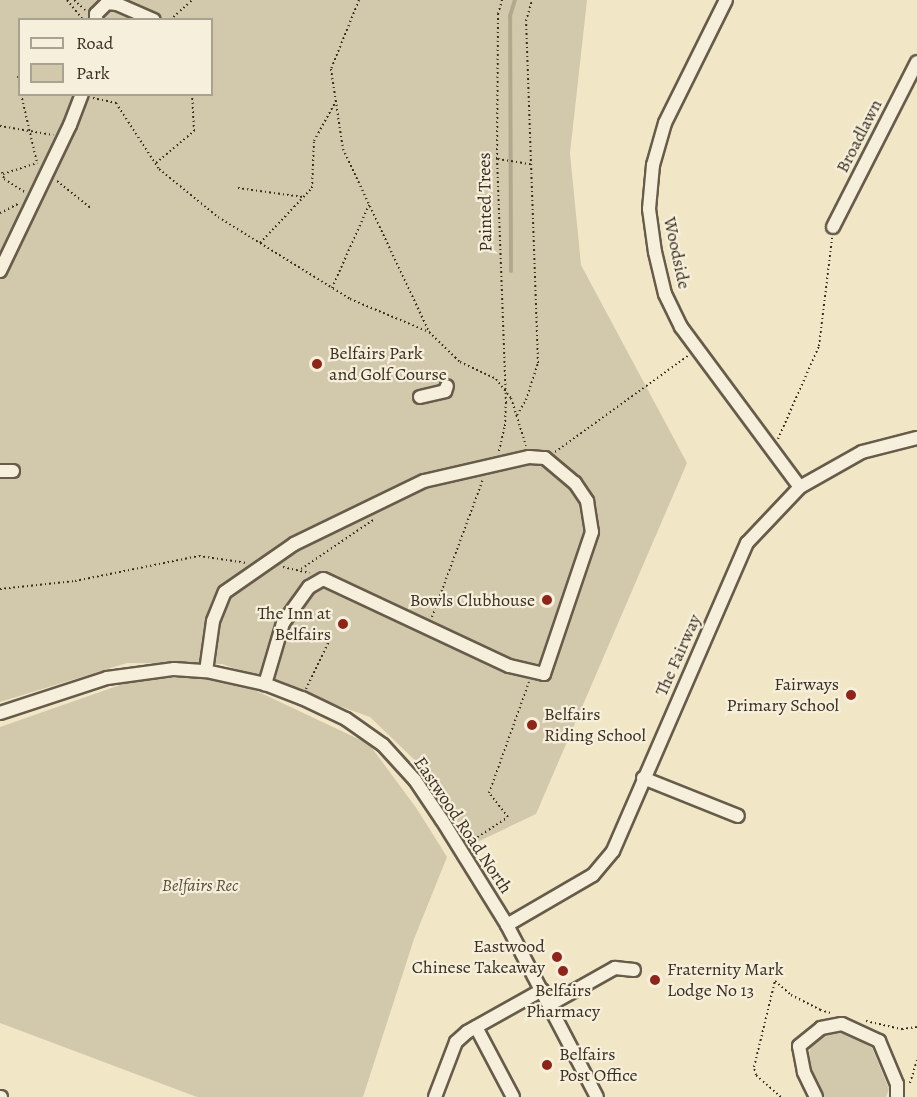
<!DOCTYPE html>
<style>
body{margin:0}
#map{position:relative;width:917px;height:1097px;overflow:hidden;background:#f1e7c7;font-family:Alegreya,serif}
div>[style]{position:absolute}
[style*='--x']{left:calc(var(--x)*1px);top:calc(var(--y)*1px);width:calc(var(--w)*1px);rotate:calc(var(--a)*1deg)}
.green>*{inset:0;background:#d2c8ab}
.stream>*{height:4px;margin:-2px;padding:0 2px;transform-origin:2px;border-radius:2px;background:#b2a88e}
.path>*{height:2px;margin-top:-1px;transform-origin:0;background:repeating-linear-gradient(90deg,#392e20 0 1.5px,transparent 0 4.5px)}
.roads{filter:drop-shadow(2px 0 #675c4a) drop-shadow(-2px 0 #675c4a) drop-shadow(0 2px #675c4a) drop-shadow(0 -2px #675c4a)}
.minor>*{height:12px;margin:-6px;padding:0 6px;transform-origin:6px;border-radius:6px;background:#f6efdb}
.dots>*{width:16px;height:16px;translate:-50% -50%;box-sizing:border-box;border:3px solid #f6efdb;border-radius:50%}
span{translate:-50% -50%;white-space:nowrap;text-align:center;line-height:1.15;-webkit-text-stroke:4.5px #f6efdb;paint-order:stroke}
.street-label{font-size:18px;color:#392e20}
.poi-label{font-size:18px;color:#392e20}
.left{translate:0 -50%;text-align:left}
.right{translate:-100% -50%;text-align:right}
.park-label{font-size:18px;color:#584d3c;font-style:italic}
.legend{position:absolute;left:18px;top:18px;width:195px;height:78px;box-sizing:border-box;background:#f6efdb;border:2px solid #aaa290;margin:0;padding:8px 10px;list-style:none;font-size:18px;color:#392e20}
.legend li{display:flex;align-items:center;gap:12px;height:30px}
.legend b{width:30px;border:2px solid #aaa290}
</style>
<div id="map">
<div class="green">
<div style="clip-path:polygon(evenodd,0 0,587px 0,570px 153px,581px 265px,687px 463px,536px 814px,471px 845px,425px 770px,370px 717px,222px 664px,127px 663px,0 702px,0 0,20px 20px,212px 20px,212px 94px,20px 94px,20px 20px)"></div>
<div style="clip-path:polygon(140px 678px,229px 678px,369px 744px,417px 809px,447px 857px,414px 939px,363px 1097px,197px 1097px,0 1023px,0 727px)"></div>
<div style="clip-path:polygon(844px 1032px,872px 1048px,889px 1089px,886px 1097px,821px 1097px,808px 1069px,810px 1047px,823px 1033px)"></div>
</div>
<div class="stream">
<div style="--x:511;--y:271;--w:255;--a:-90.2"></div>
<div style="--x:510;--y:16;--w:17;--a:-73"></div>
</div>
<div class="path">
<div style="--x:67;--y:0;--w:26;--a:51"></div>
<div style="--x:74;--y:0;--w:15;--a:42"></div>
<div style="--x:359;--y:0;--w:74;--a:112.1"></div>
<div style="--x:331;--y:69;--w:81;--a:81.5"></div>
<div style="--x:343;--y:149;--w:202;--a:64.8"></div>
<div style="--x:170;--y:20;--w:30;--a:-42"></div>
<div style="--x:18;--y:76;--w:10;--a:79"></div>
<div style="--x:21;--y:94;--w:71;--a:76.9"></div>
<div style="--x:93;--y:98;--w:24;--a:12"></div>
<div style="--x:116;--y:103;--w:79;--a:56.9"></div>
<div style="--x:159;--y:169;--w:76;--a:39.1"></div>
<div style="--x:218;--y:217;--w:155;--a:31.8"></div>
<div style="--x:350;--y:299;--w:86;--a:22.7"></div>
<div style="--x:429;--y:332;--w:43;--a:44.1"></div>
<div style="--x:460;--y:362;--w:40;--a:25"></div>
<div style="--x:496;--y:379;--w:24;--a:52"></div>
<div style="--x:511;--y:398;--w:50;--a:72.6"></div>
<div style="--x:0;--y:126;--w:54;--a:9.6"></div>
<div style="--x:498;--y:159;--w:33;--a:9"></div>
<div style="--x:156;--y:163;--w:50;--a:-40.1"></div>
<div style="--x:194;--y:131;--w:37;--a:-93"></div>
<div style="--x:2;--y:172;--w:7;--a:74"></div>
<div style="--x:4;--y:179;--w:26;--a:32"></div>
<div style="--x:3;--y:174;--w:36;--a:-18"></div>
<div style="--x:57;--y:181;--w:45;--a:38.7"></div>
<div style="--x:238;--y:188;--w:66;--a:7.9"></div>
<div style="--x:0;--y:213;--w:22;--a:-27"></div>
<div style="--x:260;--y:243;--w:76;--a:-46.6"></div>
<div style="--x:312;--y:188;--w:47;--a:-87.6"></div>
<div style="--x:314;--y:141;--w:46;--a:-61.2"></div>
<div style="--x:332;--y:288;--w:91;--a:-66"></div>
<div style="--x:517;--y:415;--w:17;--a:-59"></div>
<div style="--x:526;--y:400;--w:39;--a:-72"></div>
<div style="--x:538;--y:363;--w:342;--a:-92"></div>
<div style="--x:526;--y:21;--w:22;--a:-74"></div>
<div style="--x:778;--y:439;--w:102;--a:-66.2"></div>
<div style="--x:819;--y:346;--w:109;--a:-83.1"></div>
<div style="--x:499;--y:451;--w:26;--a:-77"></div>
<div style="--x:505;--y:426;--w:23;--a:-88"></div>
<div style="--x:506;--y:403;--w:244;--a:-92.1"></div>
<div style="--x:497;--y:159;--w:145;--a:-89.6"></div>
<div style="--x:498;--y:14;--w:15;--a:-74"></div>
<div style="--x:555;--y:452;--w:165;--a:-35.9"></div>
<div style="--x:283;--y:567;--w:27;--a:13"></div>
<div style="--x:301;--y:569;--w:87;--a:-34.2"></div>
<div style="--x:0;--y:589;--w:75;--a:-6.1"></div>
<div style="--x:75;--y:581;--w:126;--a:-11.4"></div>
<div style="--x:199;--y:556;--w:49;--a:8.1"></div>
<div style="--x:432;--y:617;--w:147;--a:-69.7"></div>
<div style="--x:306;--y:689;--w:58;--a:-64.3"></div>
<div style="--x:470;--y:842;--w:45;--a:-33.3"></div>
<div style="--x:508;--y:817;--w:31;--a:-128"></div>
<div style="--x:489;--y:793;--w:118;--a:-70.2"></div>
<div style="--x:866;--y:1021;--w:37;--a:13"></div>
<div style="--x:902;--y:1029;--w:15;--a:-8"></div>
<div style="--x:910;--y:1083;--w:24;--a:-73"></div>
<div style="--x:781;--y:1097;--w:33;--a:-139"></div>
<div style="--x:756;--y:1075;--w:8;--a:-104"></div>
<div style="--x:754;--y:1067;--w:89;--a:-76.3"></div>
<div style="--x:775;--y:981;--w:21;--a:41"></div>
<div style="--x:791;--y:995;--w:33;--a:27"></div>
<div style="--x:820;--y:1010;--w:11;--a:15"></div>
</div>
<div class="roads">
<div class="minor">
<div style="--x:726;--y:0;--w:137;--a:116.4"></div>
<div style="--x:665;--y:123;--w:44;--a:105.9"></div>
<div style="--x:653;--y:165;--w:44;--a:95.2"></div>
<div style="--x:649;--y:209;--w:43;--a:82.1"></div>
<div style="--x:655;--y:252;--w:43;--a:76.6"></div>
<div style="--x:665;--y:294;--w:37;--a:64"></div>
<div style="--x:681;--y:327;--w:199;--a:53.4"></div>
<div style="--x:96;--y:20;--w:6;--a:-90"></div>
<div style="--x:96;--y:14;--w:16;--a:-45"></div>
<div style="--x:107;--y:3;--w:10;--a:6"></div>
<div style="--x:117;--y:4;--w:40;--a:23.4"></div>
<div style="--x:833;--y:227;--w:185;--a:-63"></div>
<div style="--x:0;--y:271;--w:162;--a:-64.4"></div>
<div style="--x:70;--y:125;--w:33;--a:-69"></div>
<div style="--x:420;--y:397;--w:26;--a:-13"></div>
<div style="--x:445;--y:391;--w:5;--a:-68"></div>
<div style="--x:0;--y:471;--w:13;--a:0"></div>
<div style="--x:206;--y:671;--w:50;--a:-82"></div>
<div style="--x:213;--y:621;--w:31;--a:-68"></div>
<div style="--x:225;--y:592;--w:84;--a:-34.8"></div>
<div style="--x:294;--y:544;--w:144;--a:-25.9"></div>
<div style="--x:424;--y:481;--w:108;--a:-12.9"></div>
<div style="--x:529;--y:457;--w:16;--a:4"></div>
<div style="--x:545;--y:458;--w:39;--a:40"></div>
<div style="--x:575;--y:483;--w:22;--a:56"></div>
<div style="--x:587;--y:501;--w:31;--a:81"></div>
<div style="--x:592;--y:532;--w:150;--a:108.7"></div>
<div style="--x:544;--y:674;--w:36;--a:-167"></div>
<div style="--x:509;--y:666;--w:205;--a:-154.9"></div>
<div style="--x:323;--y:579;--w:16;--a:150"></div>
<div style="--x:309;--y:587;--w:44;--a:125.8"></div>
<div style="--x:283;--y:623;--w:64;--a:106.4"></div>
<div style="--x:0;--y:713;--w:113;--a:-18.1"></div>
<div style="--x:107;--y:678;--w:68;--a:-7.7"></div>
<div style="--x:174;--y:669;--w:32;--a:4"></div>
<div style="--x:206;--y:671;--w:60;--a:12.4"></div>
<div style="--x:265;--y:684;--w:40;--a:21"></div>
<div style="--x:302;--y:698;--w:49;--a:25.5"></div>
<div style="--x:346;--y:719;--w:45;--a:35.1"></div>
<div style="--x:383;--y:745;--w:47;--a:47.6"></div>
<div style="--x:415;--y:780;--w:48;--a:56"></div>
<div style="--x:442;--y:820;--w:123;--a:58.2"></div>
<div style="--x:507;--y:925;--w:194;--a:62.4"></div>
<div style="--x:643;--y:778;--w:102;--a:21.8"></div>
<div style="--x:507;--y:925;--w:99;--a:-30.2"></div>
<div style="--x:593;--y:875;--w:31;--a:-50"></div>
<div style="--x:613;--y:851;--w:336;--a:-66.5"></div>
<div style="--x:747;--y:543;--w:77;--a:-46.6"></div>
<div style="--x:800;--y:487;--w:71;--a:-29.4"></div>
<div style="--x:862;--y:452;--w:57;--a:-14.3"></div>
<div style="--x:549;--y:1005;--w:76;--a:-29.3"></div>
<div style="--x:615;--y:968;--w:19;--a:6"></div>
<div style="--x:476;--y:1027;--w:79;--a:62.1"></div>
<div style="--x:0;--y:1097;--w:1;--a:0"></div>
<div style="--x:435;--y:1097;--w:59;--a:-69.1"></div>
<div style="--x:456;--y:1042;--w:15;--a:-42"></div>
<div style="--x:467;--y:1032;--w:86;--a:-29.2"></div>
<div style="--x:816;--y:1097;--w:28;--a:-116"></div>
<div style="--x:804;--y:1072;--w:26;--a:-101"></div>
<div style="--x:799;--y:1046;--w:28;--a:-39"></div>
<div style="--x:821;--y:1028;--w:21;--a:-11"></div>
<div style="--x:842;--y:1024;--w:41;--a:24.7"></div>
<div style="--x:879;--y:1041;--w:47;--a:67.3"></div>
<div style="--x:897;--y:1084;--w:13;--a:90"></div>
</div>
</div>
<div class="dots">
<div style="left:317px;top:364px;background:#8f2418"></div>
<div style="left:547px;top:600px;background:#8f2418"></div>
<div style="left:343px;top:624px;background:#8f2418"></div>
<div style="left:851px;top:695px;background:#8f2418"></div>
<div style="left:532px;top:725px;background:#8f2418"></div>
<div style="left:557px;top:957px;background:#8f2418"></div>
<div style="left:563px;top:971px;background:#8f2418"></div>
<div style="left:655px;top:980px;background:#8f2418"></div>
<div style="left:547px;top:1065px;background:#8f2418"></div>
</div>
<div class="street-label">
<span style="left:859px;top:136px;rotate:-63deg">Broadlawn</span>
<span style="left:485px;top:202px;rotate:-91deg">Painted Trees</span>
<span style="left:677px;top:253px;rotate:78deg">Woodside</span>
<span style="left:678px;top:655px;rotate:-66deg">The Fairway</span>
<span style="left:463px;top:825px;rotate:56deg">Eastwood Road North</span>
</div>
<div class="poi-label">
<span class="left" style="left:329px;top:364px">Belfairs Park<br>and Golf Course</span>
<span class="right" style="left:535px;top:600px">Bowls Clubhouse</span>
<span class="right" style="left:331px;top:624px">The Inn at<br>Belfairs</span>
<span class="right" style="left:839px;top:695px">Fairways<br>Primary School</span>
<span class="left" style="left:544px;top:725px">Belfairs<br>Riding School</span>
<span class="right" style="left:545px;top:957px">Eastwood<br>Chinese Takeaway</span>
<span class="left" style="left:667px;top:980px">Fraternity Mark<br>Lodge No 13</span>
<span style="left:563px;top:1001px">Belfairs<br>Pharmacy</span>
<span class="left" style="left:559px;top:1065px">Belfairs<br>Post Office</span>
</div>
<div class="park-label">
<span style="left:200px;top:885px">Belfairs Rec</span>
</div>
<ul class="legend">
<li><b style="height:8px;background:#f6efdb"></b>Road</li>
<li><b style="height:16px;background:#d2c8ab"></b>Park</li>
</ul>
</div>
